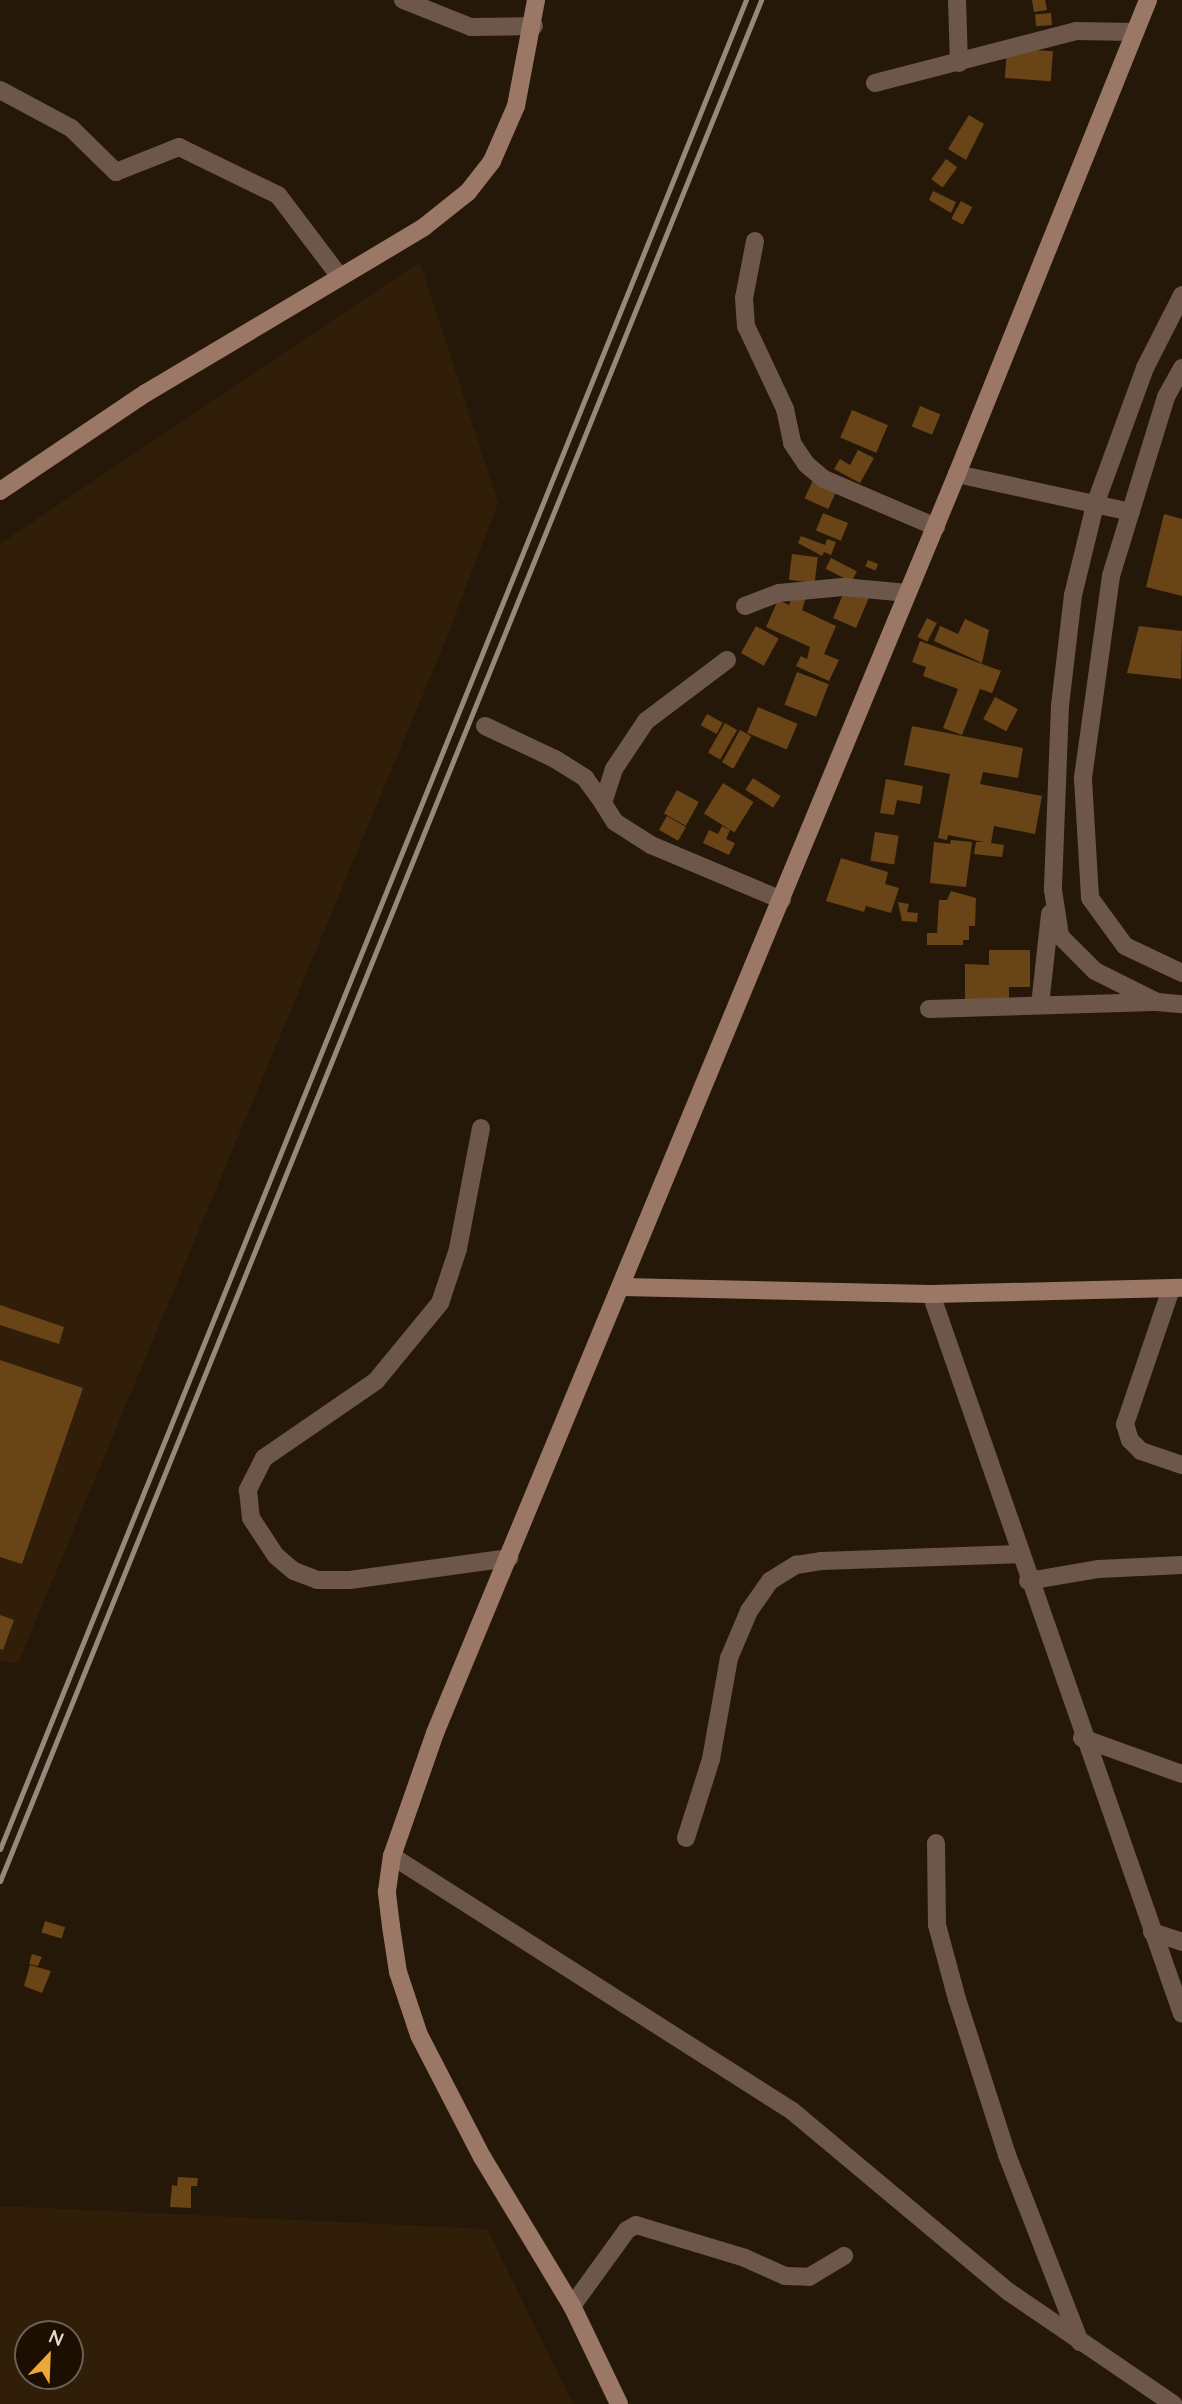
<!DOCTYPE html>
<style>
body{margin:0}
#map{position:relative;width:1182px;height:2404px;overflow:hidden;background:#261809;font-family:Quicksand,sans-serif}
div>[style]{position:absolute}
[style*='--x']{left:calc(var(--x)*1px);top:calc(var(--y)*1px);width:calc(var(--w)*1px);rotate:calc(var(--a)*1deg)}
.built>*{inset:0;background:#311e09}
.building>*{inset:0;background:#694417;transform-origin:0 0}
.street>*{height:18px;margin:-9px;padding:0 9px;transform-origin:9px;border-radius:9px;background:#6d564a}
.secondary>*{height:18px;margin:-9px;padding:0 9px;transform-origin:9px;border-radius:9px;background:#9b7865}
.rail>*{height:5px;margin:-2.5px;padding:0 2.5px;transform-origin:2.5px;border-radius:2.5px;background:#95897e}
span{translate:-50% -50%;white-space:nowrap;text-align:center;line-height:1.15;-webkit-text-stroke:7px #1c0f02;paint-order:stroke}
.north{position:absolute;left:14px;top:2320px;width:70px;height:70px;box-sizing:border-box;background:#1c0f02;border:2px solid #6c6054;border-radius:50%;rotate:23deg;font-size:19px;font-weight:700;line-height:28px;text-align:center;color:#e3d9d0}
.north::after{content:'';display:block;margin:auto;width:24px;height:32px;background:#eba93a;clip-path:polygon(50% 0,100% 100%,50% 72%,0 100%)}
</style>
<div id="map">
<div class="built">
<div style="clip-path:polygon(420px 262px,498px 503px,446px 639px,18px 1663px,0 1661px,0 544px)"></div>
<div style="clip-path:polygon(evenodd,0 2206px,487px 2229px,573px 2404px,0 2404px,0 2206px,70px 2334px,70px 2376px,28px 2376px,28px 2334px,70px 2334px)"></div>
</div>
<div class="building">
<div style="clip-path:polygon(1032px 0,1045px 0,1047px 10px,1034px 12px)"></div>
<div style="left:1051px;top:13px;width:12px;height:16px;rotate:85deg"></div>
<div style="left:1007px;top:48px;width:46px;height:30px;rotate:4deg"></div>
<div style="clip-path:polygon(969px 115px,984px 124px,966px 160px,948px 149px)"></div>
<div style="left:946px;top:159px;width:14px;height:25px;rotate:36deg"></div>
<div style="clip-path:polygon(933px 191px,956px 202px,951px 213px,929px 200px)"></div>
<div style="left:961px;top:201px;width:13px;height:20px;rotate:29deg"></div>
<div style="left:920px;top:406px;width:22px;height:22px;rotate:22deg"></div>
<div style="left:852px;top:410px;width:39px;height:30px;rotate:23deg"></div>
<div style="clip-path:polygon(858px 450px,874px 458px,860px 483px,834px 469px,840px 459px,850px 465px)"></div>
<div style="left:813px;top:480px;width:26px;height:20px;rotate:25deg"></div>
<div style="left:823px;top:513px;width:27px;height:19px;rotate:22deg"></div>
<div style="clip-path:polygon(1164px 514px,1182px 519px,1182px 596px,1146px 587px)"></div>
<div style="clip-path:polygon(801px 536px,825px 545px,827px 539px,836px 542px,831px 555px,824px 552px,822px 556px,798px 543px)"></div>
<div style="left:792px;top:554px;width:26px;height:26px;rotate:7deg"></div>
<div style="left:831px;top:558px;width:29px;height:12px;rotate:27deg"></div>
<div style="left:868px;top:560px;width:11px;height:7px;rotate:22deg"></div>
<div style="clip-path:polygon(844px 592px,871px 593px,856px 628px,833px 618px)"></div>
<div style="clip-path:polygon(793px 594px,807px 594px,802px 610px,836px 626px,824px 654px,839px 660px,829px 681px,796px 666px,801px 656px,807px 659px,810px 647px,766px 627px,778px 600px,789px 605px)"></div>
<div style="left:927px;top:618px;width:11px;height:21px;rotate:27deg"></div>
<div style="clip-path:polygon(965px 619px,989px 630px,982px 663px,934px 641px,940px 626px,958px 634px)"></div>
<div style="left:756px;top:626px;width:26px;height:31px;rotate:29deg"></div>
<div style="clip-path:polygon(1139px 626px,1182px 631px,1181px 679px,1127px 673px)"></div>
<div style="clip-path:polygon(920px 641px,1001px 671px,992px 693px,980px 689px,962px 735px,943px 728px,958px 689px,923px 676px,926px 667px,912px 662px)"></div>
<div style="left:797px;top:672px;width:34px;height:35px;rotate:21deg"></div>
<div style="left:995px;top:697px;width:26px;height:25px;rotate:28deg"></div>
<div style="left:758px;top:707px;width:43px;height:28px;rotate:23deg"></div>
<div style="left:707px;top:714px;width:18px;height:13px;rotate:29deg"></div>
<div style="left:725px;top:723px;width:14px;height:34px;rotate:30deg"></div>
<div style="clip-path:polygon(912px 726px,1023px 748px,1018px 778px,983px 772px,980px 784px,1042px 796px,1035px 834px,994px 826px,991px 843px,1004px 845px,1002px 857px,974px 854px,976px 842px,984px 842px,948px 835px,947px 840px,938px 838px,950px 774px,904px 765px)"></div>
<div style="left:740px;top:730px;width:13px;height:37px;rotate:29deg"></div>
<div style="left:753px;top:778px;width:33px;height:14px;rotate:33deg"></div>
<div style="clip-path:polygon(886px 779px,923px 786px,920px 804px,897px 800px,894px 815px,880px 813px)"></div>
<div style="left:723px;top:783px;width:36px;height:36px;rotate:32deg"></div>
<div style="left:677px;top:790px;width:25px;height:27px;rotate:29deg"></div>
<div style="left:667px;top:816px;width:22px;height:16px;rotate:30deg"></div>
<div style="clip-path:polygon(722px 826px,730px 830px,726px 839px,735px 843px,729px 855px,703px 843px,709px 830px,718px 834px)"></div>
<div style="left:875px;top:832px;width:24px;height:29px;rotate:9deg"></div>
<div style="clip-path:polygon(951px 840px,972px 842px,966px 887px,930px 883px,934px 842px,950px 844px)"></div>
<div style="clip-path:polygon(841px 858px,888px 872px,885px 884px,899px 888px,891px 913px,866px 906px,864px 912px,826px 901px)"></div>
<div style="clip-path:polygon(951px 891px,976px 898px,975px 926px,969px 926px,969px 940px,963px 940px,963px 945px,927px 945px,927px 933px,937px 933px,939px 900px,947px 900px)"></div>
<div style="clip-path:polygon(898px 902px,909px 904px,907px 912px,918px 913px,917px 922px,902px 921px)"></div>
<div style="clip-path:polygon(989px 950px,1030px 950px,1030px 987px,1009px 987px,1009px 999px,965px 999px,965px 964px,989px 965px)"></div>
<div style="clip-path:polygon(0 1305px,64px 1327px,59px 1344px,0 1325px)"></div>
<div style="clip-path:polygon(0 1360px,83px 1388px,22px 1564px,0 1557px)"></div>
<div style="clip-path:polygon(0 1615px,14px 1620px,3px 1650px,0 1649px)"></div>
<div style="left:45px;top:1921px;width:21px;height:12px;rotate:17deg"></div>
<div style="clip-path:polygon(32px 1954px,42px 1957px,38px 1966px,29px 1964px)"></div>
<div style="clip-path:polygon(30px 1965px,51px 1971px,42px 1993px,24px 1986px)"></div>
<div style="clip-path:polygon(178px 2177px,198px 2178px,197px 2186px,191px 2186px,191px 2208px,170px 2207px,172px 2185px,177px 2186px)"></div>
</div>
<div class="street">
<div style="--x:403;--y:0;--w:73;--a:21.7"></div>
<div style="--x:471;--y:27;--w:63;--a:-0.9"></div>
<div style="--x:957;--y:0;--w:63;--a:88.2"></div>
<div style="--x:875;--y:83;--w:208;--a:-14.5"></div>
<div style="--x:1076;--y:31;--w:59;--a:1"></div>
<div style="--x:0;--y:90;--w:81;--a:28.2"></div>
<div style="--x:71;--y:128;--w:63;--a:44.4"></div>
<div style="--x:116;--y:172;--w:68;--a:-21.6"></div>
<div style="--x:179;--y:147;--w:110;--a:25.9"></div>
<div style="--x:278;--y:195;--w:103;--a:52.9"></div>
<div style="--x:755;--y:241;--w:58;--a:100.9"></div>
<div style="--x:744;--y:298;--w:28;--a:86"></div>
<div style="--x:746;--y:326;--w:92;--a:64.8"></div>
<div style="--x:785;--y:409;--w:35;--a:78"></div>
<div style="--x:792;--y:443;--w:25;--a:56"></div>
<div style="--x:806;--y:464;--w:23;--a:40"></div>
<div style="--x:824;--y:479;--w:122;--a:23.2"></div>
<div style="--x:1182;--y:295;--w:82;--a:116.9"></div>
<div style="--x:1145;--y:368;--w:146;--a:110.1"></div>
<div style="--x:1095;--y:505;--w:93;--a:103.7"></div>
<div style="--x:1073;--y:595;--w:111;--a:96.7"></div>
<div style="--x:1060;--y:705;--w:185;--a:92.2"></div>
<div style="--x:1053;--y:890;--w:47;--a:81.3"></div>
<div style="--x:1060;--y:936;--w:49;--a:45"></div>
<div style="--x:1095;--y:971;--w:69;--a:26.6"></div>
<div style="--x:1157;--y:1002;--w:25;--a:5"></div>
<div style="--x:1182;--y:368;--w:33;--a:119"></div>
<div style="--x:1166;--y:397;--w:187;--a:107.1"></div>
<div style="--x:1111;--y:576;--w:205;--a:97.9"></div>
<div style="--x:1083;--y:779;--w:119;--a:86.6"></div>
<div style="--x:1090;--y:898;--w:59;--a:53.9"></div>
<div style="--x:1125;--y:946;--w:63;--a:25.3"></div>
<div style="--x:957;--y:474;--w:178;--a:12.3"></div>
<div style="--x:745;--y:606;--w:36;--a:-21"></div>
<div style="--x:779;--y:593;--w:64;--a:-5.4"></div>
<div style="--x:843;--y:587;--w:65;--a:5.3"></div>
<div style="--x:727;--y:660;--w:101;--a:143"></div>
<div style="--x:646;--y:721;--w:58;--a:123.7"></div>
<div style="--x:614;--y:769;--w:36;--a:108"></div>
<div style="--x:603;--y:803;--w:22;--a:58"></div>
<div style="--x:615;--y:822;--w:43;--a:32.6"></div>
<div style="--x:651;--y:845;--w:142;--a:22.8"></div>
<div style="--x:485;--y:726;--w:77;--a:25.2"></div>
<div style="--x:555;--y:759;--w:36;--a:32"></div>
<div style="--x:585;--y:778;--w:31;--a:54"></div>
<div style="--x:1040;--y:1005;--w:92;--a:-83.7"></div>
<div style="--x:929;--y:1009;--w:224;--a:-1.8"></div>
<div style="--x:481;--y:1128;--w:123;--a:100.8"></div>
<div style="--x:458;--y:1249;--w:57;--a:108.4"></div>
<div style="--x:440;--y:1303;--w:101;--a:129.4"></div>
<div style="--x:376;--y:1381;--w:136;--a:145.5"></div>
<div style="--x:264;--y:1458;--w:36;--a:117"></div>
<div style="--x:248;--y:1490;--w:28;--a:84"></div>
<div style="--x:251;--y:1518;--w:45;--a:56.7"></div>
<div style="--x:276;--y:1556;--w:23;--a:40"></div>
<div style="--x:294;--y:1571;--w:25;--a:21"></div>
<div style="--x:317;--y:1580;--w:33;--a:0"></div>
<div style="--x:350;--y:1580;--w:161;--a:-7.9"></div>
<div style="--x:1171;--y:1289;--w:143;--a:108.8"></div>
<div style="--x:1125;--y:1424;--w:17;--a:73"></div>
<div style="--x:1130;--y:1440;--w:16;--a:45"></div>
<div style="--x:1141;--y:1451;--w:43;--a:18.9"></div>
<div style="--x:931;--y:1294;--w:762;--a:70.78"></div>
<div style="--x:1028;--y:1581;--w:72;--a:-9.6"></div>
<div style="--x:1099;--y:1569;--w:83;--a:-2.8"></div>
<div style="--x:1082;--y:1738;--w:106;--a:19.8"></div>
<div style="--x:686;--y:1838;--w:83;--a:-72.4"></div>
<div style="--x:711;--y:1759;--w:103;--a:-79.9"></div>
<div style="--x:729;--y:1658;--w:51;--a:-66.9"></div>
<div style="--x:749;--y:1611;--w:37;--a:-55"></div>
<div style="--x:770;--y:1581;--w:31;--a:-32"></div>
<div style="--x:796;--y:1565;--w:25;--a:-9"></div>
<div style="--x:821;--y:1561;--w:198;--a:-2"></div>
<div style="--x:936;--y:1843;--w:82;--a:89.3"></div>
<div style="--x:937;--y:1925;--w:77;--a:74.9"></div>
<div style="--x:957;--y:1999;--w:164;--a:72.2"></div>
<div style="--x:1007;--y:2155;--w:201;--a:68.7"></div>
<div style="--x:392;--y:1856;--w:473;--a:32.5"></div>
<div style="--x:791;--y:2110;--w:284;--a:39.9"></div>
<div style="--x:1009;--y:2292;--w:199;--a:34.3"></div>
<div style="--x:1152;--y:1932;--w:32;--a:18"></div>
<div style="--x:572;--y:2306;--w:94;--a:-54.1"></div>
<div style="--x:627;--y:2230;--w:10;--a:-29"></div>
<div style="--x:636;--y:2225;--w:114;--a:16.8"></div>
<div style="--x:745;--y:2258;--w:44;--a:24.2"></div>
<div style="--x:785;--y:2276;--w:24;--a:2"></div>
<div style="--x:809;--y:2277;--w:41;--a:-31"></div>
</div>
<div class="secondary">
<div style="--x:0;--y:491;--w:176;--a:-33.9"></div>
<div style="--x:146;--y:393;--w:324;--a:-30.8"></div>
<div style="--x:424;--y:227;--w:56;--a:-38.5"></div>
<div style="--x:468;--y:192;--w:39;--a:-52"></div>
<div style="--x:492;--y:161;--w:60;--a:-66.4"></div>
<div style="--x:516;--y:106;--w:108;--a:-79.3"></div>
<div style="--x:623;--y:1287;--w:308;--a:1.3"></div>
<div style="--x:931;--y:1294;--w:251;--a:-1.4"></div>
<div style="--x:619;--y:2404;--w:109;--a:-115.6"></div>
<div style="--x:572;--y:2306;--w:174;--a:-121.1"></div>
<div style="--x:482;--y:2157;--w:137;--a:-117.3"></div>
<div style="--x:419;--y:2035;--w:66;--a:-108.4"></div>
<div style="--x:398;--y:1972;--w:47;--a:-98.7"></div>
<div style="--x:391;--y:1926;--w:35;--a:-97"></div>
<div style="--x:387;--y:1891;--w:35;--a:-82"></div>
<div style="--x:392;--y:1856;--w:130;--a:-70.7"></div>
<div style="--x:435;--y:1733;--w:1363;--a:-67.48"></div>
<div style="--x:957;--y:474;--w:511;--a:-68.05"></div>
</div>
<div class="rail">
<div style="--x:0;--y:1849;--w:1994;--a:-68.03"></div>
<div style="--x:0;--y:1881;--w:2029;--a:-67.97"></div>
</div>
<div class="north">N</div>
</div>
